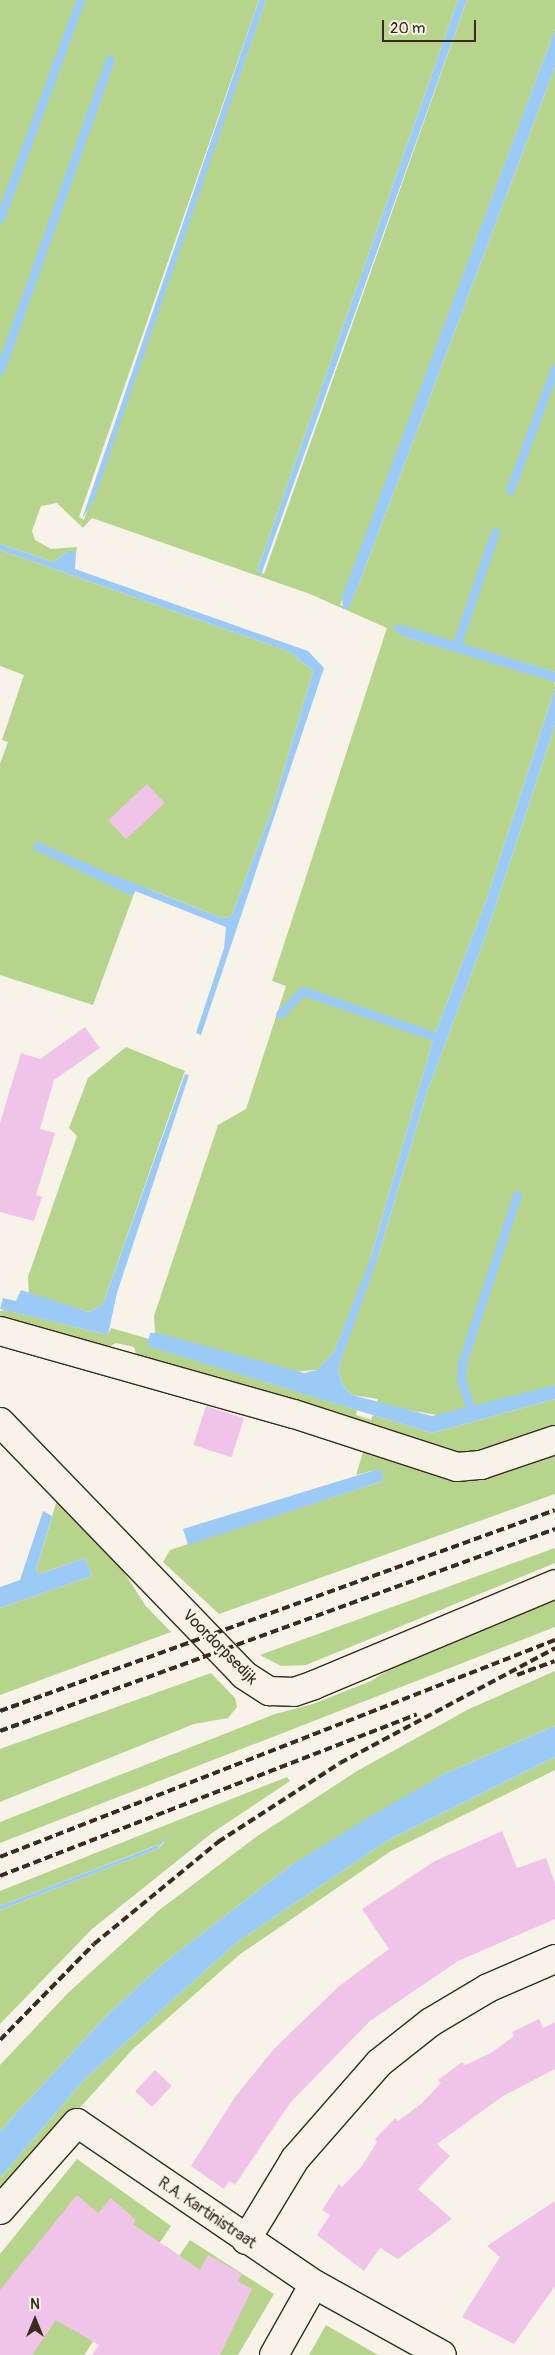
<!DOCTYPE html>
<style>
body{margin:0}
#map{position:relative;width:555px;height:2355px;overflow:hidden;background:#f7f3e8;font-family:Pangolin,sans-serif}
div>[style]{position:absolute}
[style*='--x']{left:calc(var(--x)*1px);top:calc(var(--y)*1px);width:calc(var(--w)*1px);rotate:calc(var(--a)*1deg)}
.green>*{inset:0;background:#b7d48c}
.water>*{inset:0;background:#9bcaf6}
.stream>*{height:9px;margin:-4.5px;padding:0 4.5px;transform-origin:4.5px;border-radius:4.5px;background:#9bcaf6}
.building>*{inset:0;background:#f0c4e9;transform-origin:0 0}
.roads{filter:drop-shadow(1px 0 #3b2a1e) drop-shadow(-1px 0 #3b2a1e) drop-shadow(0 1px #3b2a1e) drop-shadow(0 -1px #3b2a1e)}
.minor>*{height:28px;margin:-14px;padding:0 14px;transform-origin:14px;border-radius:14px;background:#f7f3e8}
.rail>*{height:4px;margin-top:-2px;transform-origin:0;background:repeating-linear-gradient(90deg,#3b2a1e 0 8px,transparent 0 12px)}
span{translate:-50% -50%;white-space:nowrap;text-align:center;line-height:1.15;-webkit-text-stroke:4.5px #f7f3e8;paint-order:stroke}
.street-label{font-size:16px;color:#3b2a1e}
.north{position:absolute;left:10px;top:2295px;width:50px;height:50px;-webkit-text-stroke:4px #f7f3e8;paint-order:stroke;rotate:0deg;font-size:14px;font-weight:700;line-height:20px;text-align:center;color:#3b2a1e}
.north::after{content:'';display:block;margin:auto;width:18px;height:22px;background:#3b2a1e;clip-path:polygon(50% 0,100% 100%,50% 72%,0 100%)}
.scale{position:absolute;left:382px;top:20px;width:94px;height:22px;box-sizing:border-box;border:2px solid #3b2a1e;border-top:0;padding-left:6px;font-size:15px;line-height:18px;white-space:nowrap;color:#3b2a1e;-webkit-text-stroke:4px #f7f3e8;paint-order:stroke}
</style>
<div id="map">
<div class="green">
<div style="clip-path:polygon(0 0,259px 0,79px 517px,84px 520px,266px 0,458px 0,257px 571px,264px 574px,467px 0,555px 0,555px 29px,340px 605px,348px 608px,359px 584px,555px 67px,555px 672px,429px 635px,405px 637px,554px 680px,555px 688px,485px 904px,434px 1036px,370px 1260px,378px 1257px,427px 1092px,487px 932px,555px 725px,555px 1385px,444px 1416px,377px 1405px,378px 1399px,352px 1395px,343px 1386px,338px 1369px,368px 1278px,364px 1277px,334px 1352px,317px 1370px,290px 1372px,155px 1333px,154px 1316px,218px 1125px,246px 1109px,286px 986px,272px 981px,387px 628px,310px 594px,92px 518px,83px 528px,57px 503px,41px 506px,32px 531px,35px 540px,51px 549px,77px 547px,76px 552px,67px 552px,53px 562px,0 544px)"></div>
<div style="clip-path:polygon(0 550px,290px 652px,313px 671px,272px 810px,231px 917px,222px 918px,149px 889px,135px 891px,93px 1005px,0 975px,0 764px,8px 742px,2px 740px,24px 675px,0 666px)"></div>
<div style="clip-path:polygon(126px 1047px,185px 1071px,103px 1304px,89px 1312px,29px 1294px,28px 1277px,77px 1136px,69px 1128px,88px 1078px)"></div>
<div style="clip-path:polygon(5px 1310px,108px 1335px,111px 1328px,149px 1339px,148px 1346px,357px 1410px,356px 1415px,371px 1420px,373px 1415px,432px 1433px,555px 1399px,555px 1431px,462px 1458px,137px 1356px,134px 1347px,116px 1343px,106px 1348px,0 1321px,0 1311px)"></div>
<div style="clip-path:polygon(365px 1446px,448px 1475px,555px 1447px,555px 1494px,219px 1614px,163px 1562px,170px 1550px,383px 1481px,375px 1470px,356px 1475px)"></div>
<div style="clip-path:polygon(57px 1500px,120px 1566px,145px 1605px,171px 1632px,0 1695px,0 1608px,92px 1576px,85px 1558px,39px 1574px,36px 1570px)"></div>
<div style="clip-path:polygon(555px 1548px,555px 1563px,306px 1665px,281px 1666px,260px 1655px)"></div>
<div style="clip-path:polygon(555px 1598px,555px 1627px,0 1843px,0 1822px,275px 1714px,313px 1704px,371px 1681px,408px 1658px)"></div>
<div style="clip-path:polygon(555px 1671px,555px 1726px,444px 1774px,290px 1866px,165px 1962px,107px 2015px,0 2131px,0 2065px,68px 1993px,158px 1911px,256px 1837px,357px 1771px,469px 1709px)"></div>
<div style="clip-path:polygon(211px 1673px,235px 1698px,237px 1707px,228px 1718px,194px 1724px,0 1802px,0 1749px)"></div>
<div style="clip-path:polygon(555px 1757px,555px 1770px,391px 1851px,239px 1955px,133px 2049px,0 2196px,0 2178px,84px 2080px,236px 1943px,387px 1841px)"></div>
<div style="clip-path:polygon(287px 1777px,290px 1781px,212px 1833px,92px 1929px,0 2024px,0 1910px,157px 1849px,165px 1842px,0 1906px,0 1891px)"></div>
<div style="clip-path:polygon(77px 2159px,171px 2226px,84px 2355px,0 2355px,0 2254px)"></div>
<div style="clip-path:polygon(190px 2240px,274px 2294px,238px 2355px,93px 2355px,166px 2246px,179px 2256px)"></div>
<div style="clip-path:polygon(326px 2325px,378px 2355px,309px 2355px)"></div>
</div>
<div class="water">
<div style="clip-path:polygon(259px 0,266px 0,94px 500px,82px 519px)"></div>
<div style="clip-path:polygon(458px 0,467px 0,261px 575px,257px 571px)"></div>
<div style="clip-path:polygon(555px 29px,555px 67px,359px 584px,348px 609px,343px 609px,342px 597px)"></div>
<div style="clip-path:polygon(0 544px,53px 562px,67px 552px,76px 552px,75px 569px,308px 651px,324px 668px,201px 1035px,196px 1033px,224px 948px,226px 927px,135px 891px,132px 896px,33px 849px,36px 841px,108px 873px,222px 918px,231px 917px,272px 810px,313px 671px,290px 652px,0 550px)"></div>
<div style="clip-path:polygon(398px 624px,555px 672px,555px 682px,405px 637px,392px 629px)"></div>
<div style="clip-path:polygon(555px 688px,555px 725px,487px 932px,427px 1092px,378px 1257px,338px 1369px,343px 1386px,352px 1395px,432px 1416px,555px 1385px,555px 1399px,432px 1433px,147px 1346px,150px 1333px,158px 1333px,304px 1373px,317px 1370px,334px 1352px,370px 1260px,434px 1036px,485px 904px)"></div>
<div style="clip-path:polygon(185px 1074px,189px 1075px,117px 1293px,108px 1335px,0 1309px,3px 1298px,16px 1301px,21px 1290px,89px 1312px,103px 1304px)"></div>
<div style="clip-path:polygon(375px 1470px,382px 1470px,383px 1481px,188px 1545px,183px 1529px)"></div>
<div style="clip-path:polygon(43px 1511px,52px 1516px,36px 1570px,39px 1574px,85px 1558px,92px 1576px,0 1608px,0 1587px,20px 1580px)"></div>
<div style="clip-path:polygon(555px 1726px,555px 1757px,387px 1841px,236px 1943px,84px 2080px,0 2178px,0 2131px,107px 2015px,165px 1962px,290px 1866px,369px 1817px,444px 1774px)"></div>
<div style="clip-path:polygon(169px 1835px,157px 1849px,0 1910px,0 1906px,158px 1845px)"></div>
</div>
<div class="stream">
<div style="--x:0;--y:218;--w:232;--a:-69.8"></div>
<div style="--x:0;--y:370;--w:329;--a:-70.5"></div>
<div style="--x:510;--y:490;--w:130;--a:-69.8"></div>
<div style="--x:458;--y:641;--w:115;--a:-71.3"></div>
<div style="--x:280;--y:1014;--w:33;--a:-45"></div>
<div style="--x:303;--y:991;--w:139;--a:19"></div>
<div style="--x:471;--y:1409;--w:31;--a:-109"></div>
<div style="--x:461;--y:1380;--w:17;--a:-87"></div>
<div style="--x:462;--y:1363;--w:177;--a:-71.9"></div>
</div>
<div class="building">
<div style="left:147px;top:784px;width:26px;height:53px;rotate:47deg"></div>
<div style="clip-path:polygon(85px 1027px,100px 1048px,54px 1080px,40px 1129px,55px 1133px,36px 1195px,42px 1197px,34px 1221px,0 1212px,0 1123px,21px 1053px,40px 1059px)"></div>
<div style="left:206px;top:1406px;width:40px;height:41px;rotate:18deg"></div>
<div style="clip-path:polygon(502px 1831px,517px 1868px,546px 1858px,555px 1883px,555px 1919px,458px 1961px,370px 2021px,290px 2103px,235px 2185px,229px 2181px,224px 2189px,191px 2166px,235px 2097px,274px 2049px,338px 1987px,389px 1949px,362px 1909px,435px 1861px)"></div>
<div style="clip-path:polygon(539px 2019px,543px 2028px,555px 2022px,555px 2069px,503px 2096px,437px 2144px,450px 2156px,418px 2189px,452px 2219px,398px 2259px,380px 2248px,364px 2271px,317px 2235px,330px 2215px,322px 2210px,339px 2184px,342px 2187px,362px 2166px,377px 2142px,375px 2139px,395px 2118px,398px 2121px,421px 2104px,441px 2083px,438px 2080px,462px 2062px,465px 2065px,491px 2053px,514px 2036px,512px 2032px)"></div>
<div style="left:155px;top:2070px;width:23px;height:29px;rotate:43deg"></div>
<div style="clip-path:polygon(77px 2195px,98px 2213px,111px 2198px,136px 2220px,133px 2224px,200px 2270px,208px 2255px,242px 2274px,238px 2281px,252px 2289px,220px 2355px,92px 2355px,99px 2345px,56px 2320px,32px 2355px,0 2355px,0 2290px)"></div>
<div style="clip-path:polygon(555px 2201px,555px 2286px,514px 2344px,462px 2317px,500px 2257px,487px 2246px)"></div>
</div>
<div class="roads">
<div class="minor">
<div style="--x:0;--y:1331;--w:305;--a:15.8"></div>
<div style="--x:294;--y:1414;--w:171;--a:18"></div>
<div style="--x:457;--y:1467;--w:24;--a:-5"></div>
<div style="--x:481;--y:1465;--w:78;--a:-18.7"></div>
<div style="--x:0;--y:1422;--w:351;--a:46"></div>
<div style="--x:244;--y:1675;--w:30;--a:33"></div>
<div style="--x:269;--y:1691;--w:25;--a:2"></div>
<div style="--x:294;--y:1692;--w:21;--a:-19"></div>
<div style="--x:314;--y:1685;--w:261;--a:-22.7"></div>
<div style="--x:0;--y:2210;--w:116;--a:-48.5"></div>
<div style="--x:77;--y:2123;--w:287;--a:34.2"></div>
<div style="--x:314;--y:2284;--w:146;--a:29"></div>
<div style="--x:246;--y:2240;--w:95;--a:-58.8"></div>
<div style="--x:295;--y:2159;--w:128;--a:-48.8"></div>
<div style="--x:379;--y:2063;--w:66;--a:-38.3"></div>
<div style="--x:431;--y:2022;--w:66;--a:-30.8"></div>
<div style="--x:488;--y:1988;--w:73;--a:-23.4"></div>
<div style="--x:274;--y:2355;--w:81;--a:-60.6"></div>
</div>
</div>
<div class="rail">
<div style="--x:517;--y:1675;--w:40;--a:-20.2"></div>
<div style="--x:0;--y:1711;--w:590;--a:-19.91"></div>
<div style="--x:0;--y:1731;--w:591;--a:-20"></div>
<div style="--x:0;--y:1857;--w:596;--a:-21.36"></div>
<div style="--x:0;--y:1876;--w:447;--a:-21.2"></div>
<div style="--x:0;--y:2040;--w:134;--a:-45.6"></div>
<div style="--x:94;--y:1944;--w:161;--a:-39.4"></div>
<div style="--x:218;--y:1842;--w:145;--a:-32.9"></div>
<div style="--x:340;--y:1763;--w:244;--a:-28.1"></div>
</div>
<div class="street-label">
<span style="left:220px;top:1647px;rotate:45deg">Voordorpsedijk</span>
<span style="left:207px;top:2213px;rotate:34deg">R.A. Kartinistraat</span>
</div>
<div class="north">N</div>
<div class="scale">20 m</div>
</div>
